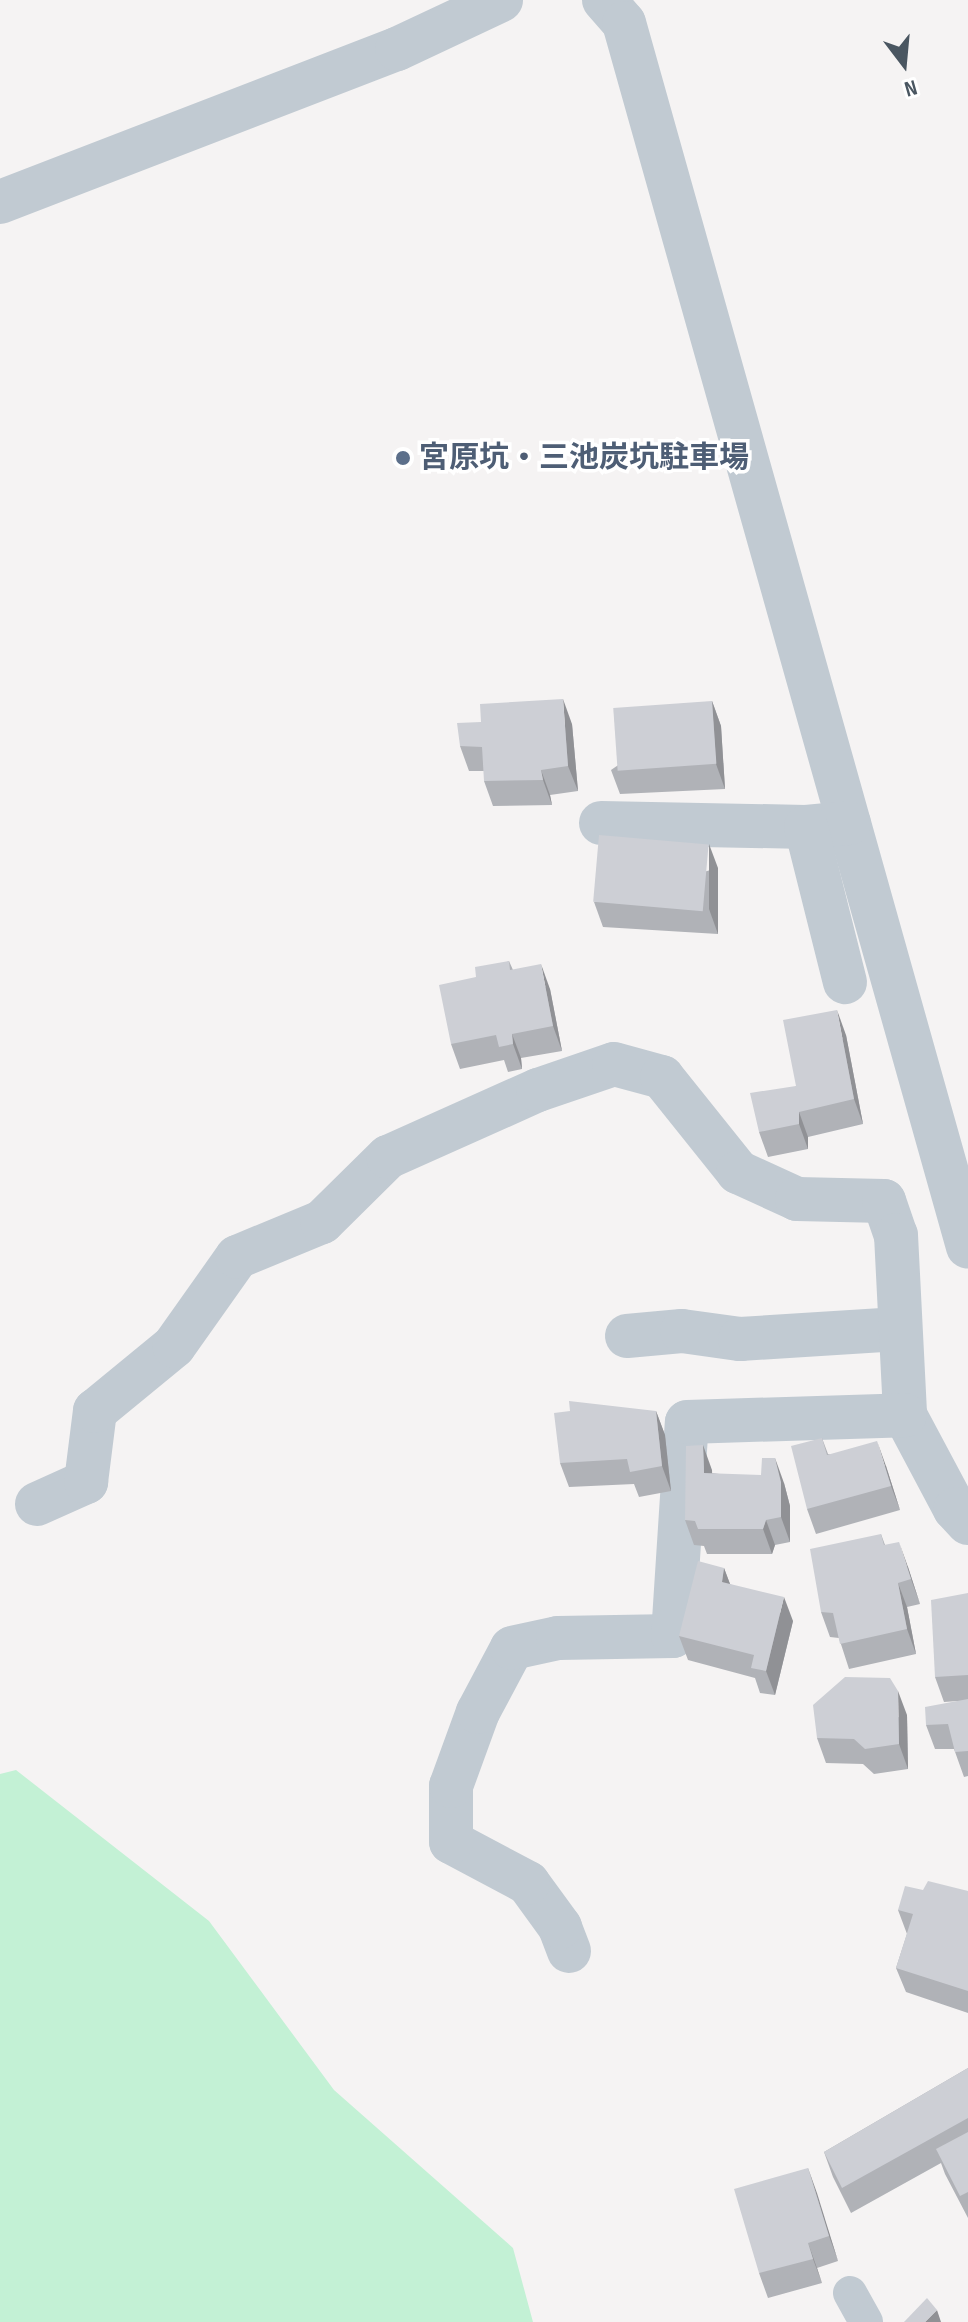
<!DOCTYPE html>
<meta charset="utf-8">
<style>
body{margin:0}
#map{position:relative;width:968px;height:2322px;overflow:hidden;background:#f5f3f3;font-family:"Sofia Sans Condensed","Noto Sans JP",sans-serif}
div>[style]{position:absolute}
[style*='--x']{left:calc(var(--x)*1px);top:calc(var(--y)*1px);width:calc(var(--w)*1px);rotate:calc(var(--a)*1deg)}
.green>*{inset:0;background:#c3f1d5}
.lane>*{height:34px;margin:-17px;padding:0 17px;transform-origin:17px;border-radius:17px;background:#c1cad2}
.street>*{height:44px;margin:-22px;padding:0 22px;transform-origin:22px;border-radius:22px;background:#c1cad2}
.wall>*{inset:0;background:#b0b2b7}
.shaded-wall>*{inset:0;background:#909195}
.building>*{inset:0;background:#cdcfd5;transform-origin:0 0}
.dots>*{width:22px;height:22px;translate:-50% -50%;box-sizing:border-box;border:4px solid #fff;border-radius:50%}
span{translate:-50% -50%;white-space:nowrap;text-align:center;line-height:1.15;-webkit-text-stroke:7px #fff;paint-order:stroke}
.service-label{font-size:30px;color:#4e5e75;font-weight:700}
.left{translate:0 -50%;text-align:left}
.north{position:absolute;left:864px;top:24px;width:80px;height:80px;-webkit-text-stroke:6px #fff;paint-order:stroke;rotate:164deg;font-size:22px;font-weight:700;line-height:32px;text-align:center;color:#4a5661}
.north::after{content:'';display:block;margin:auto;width:28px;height:36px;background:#4a5661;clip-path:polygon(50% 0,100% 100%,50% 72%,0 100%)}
</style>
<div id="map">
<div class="green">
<div style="clip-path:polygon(16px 1770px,209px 1921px,334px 2090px,513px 2248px,533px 2322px,0 2322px,0 1774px)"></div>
</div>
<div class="lane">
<div style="--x:850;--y:2293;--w:33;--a:61"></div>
</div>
<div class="street">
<div style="--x:604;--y:0;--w:30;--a:49"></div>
<div style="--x:624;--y:23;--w:1271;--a:74.3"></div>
<div style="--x:0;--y:202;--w:425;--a:-21.1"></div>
<div style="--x:397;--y:49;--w:115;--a:-25.2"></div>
<div style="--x:601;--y:823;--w:205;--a:1.1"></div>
<div style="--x:806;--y:827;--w:43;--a:-5.3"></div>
<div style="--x:806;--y:827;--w:160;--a:75.9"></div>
<div style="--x:627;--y:1336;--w:55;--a:-5.2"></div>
<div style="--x:682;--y:1331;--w:59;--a:7.9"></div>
<div style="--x:740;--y:1339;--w:159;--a:-3.6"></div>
<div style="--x:37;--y:1504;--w:54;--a:-24.2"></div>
<div style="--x:86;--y:1482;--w:72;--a:-82.8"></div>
<div style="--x:95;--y:1411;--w:102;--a:-39.4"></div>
<div style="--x:174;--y:1346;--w:109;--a:-54.7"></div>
<div style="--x:237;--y:1257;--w:92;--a:-22.4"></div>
<div style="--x:322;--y:1222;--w:93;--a:-44.6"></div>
<div style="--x:388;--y:1157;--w:164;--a:-24.1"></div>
<div style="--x:538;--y:1090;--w:80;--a:-18.9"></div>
<div style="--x:614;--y:1064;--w:50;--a:15.2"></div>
<div style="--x:662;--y:1077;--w:122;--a:51.3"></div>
<div style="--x:738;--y:1172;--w:65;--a:24.6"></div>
<div style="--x:797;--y:1199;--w:87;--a:1.3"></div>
<div style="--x:884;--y:1201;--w:36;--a:71"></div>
<div style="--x:896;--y:1235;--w:180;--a:87.1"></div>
<div style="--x:905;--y:1415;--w:106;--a:62"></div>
<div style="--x:955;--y:1509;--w:19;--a:47"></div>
<div style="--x:569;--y:1951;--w:26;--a:-111"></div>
<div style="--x:560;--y:1927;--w:54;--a:-126"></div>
<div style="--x:528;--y:1883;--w:87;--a:-152"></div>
<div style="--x:451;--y:1842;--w:56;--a:-90"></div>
<div style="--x:451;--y:1786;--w:79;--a:-70"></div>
<div style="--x:478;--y:1712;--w:72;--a:-62"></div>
<div style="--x:512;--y:1648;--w:47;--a:-12.3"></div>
<div style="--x:558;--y:1638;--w:115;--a:-1"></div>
<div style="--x:673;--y:1636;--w:214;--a:-86.3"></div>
<div style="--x:687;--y:1422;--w:218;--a:-1.8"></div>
</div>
<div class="wall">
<div style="clip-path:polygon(712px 701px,721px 726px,725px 789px,620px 794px,611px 770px)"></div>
<div style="clip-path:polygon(572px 724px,578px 791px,550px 795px,552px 805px,493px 806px,484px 781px,484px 771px,469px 771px,460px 746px)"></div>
<div style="clip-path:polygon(718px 868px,718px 934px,603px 927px,594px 902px)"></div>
<div style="clip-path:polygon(509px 961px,513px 970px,550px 989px,562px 1051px,521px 1058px,522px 1069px,508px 1072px,504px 1060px,460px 1069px,451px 1044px,476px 977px)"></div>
<div style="clip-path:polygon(846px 1035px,863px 1124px,808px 1137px,808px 1149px,768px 1157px,759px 1132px,796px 1086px)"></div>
<div style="clip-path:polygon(656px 1411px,665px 1435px,671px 1491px,639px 1497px,634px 1484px,569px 1487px,560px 1463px)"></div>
<div style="clip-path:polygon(822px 1438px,828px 1454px,886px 1466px,900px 1510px,816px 1534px,807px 1509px)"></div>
<div style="clip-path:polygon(712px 1470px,712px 1473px,784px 1483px,790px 1506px,790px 1542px,775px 1545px,772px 1554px,707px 1554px,704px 1546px,694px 1545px,685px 1520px)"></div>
<div style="clip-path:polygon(881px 1534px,885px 1545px,908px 1567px,920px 1604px,907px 1607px,916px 1654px,849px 1669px,839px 1638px,830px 1637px,821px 1612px)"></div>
<div style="clip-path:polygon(724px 1568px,730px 1584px,793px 1621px,775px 1695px,760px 1693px,755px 1678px,688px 1660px,679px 1636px)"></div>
<div style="clip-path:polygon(968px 1593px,968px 1776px,964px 1777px,954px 1749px,935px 1749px,926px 1725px,958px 1701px,944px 1702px,935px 1677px)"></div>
<div style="clip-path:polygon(907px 1715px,908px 1769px,874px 1774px,863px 1764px,826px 1763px,817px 1738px)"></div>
<div style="clip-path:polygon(923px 1890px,968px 1891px,968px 2013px,906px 1992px,896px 1968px,907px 1934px,898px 1910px)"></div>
<div style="clip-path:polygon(968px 2068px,968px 2218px,945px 2174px,941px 2163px,851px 2213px,833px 2177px,824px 2152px)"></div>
<div style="clip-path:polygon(808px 2168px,838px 2261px,817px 2268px,822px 2283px,768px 2298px,759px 2273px)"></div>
</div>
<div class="shaded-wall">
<div style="clip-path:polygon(563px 699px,572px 724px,578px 791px,568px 766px)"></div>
<div style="clip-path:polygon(712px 701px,721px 726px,725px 789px,716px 764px)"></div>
<div style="clip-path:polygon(541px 770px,550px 795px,552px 805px,543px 780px)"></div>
<div style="clip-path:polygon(709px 844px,718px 868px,718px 934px,709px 909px)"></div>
<div style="clip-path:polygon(541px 964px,550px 989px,562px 1051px,553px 1026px)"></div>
<div style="clip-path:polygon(837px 1010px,846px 1035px,863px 1124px,854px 1099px)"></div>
<div style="clip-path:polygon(512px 1034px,521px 1058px,522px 1069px,513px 1044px)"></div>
<div style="clip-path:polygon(799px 1112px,808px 1137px,808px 1149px,799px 1124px)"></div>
<div style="clip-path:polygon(656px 1411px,665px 1435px,671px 1491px,662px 1466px)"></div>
<div style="clip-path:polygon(877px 1441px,886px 1466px,900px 1510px,891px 1486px)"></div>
<div style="clip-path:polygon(703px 1445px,712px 1470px,713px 1498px,704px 1473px)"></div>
<div style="clip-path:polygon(775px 1458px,784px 1483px,790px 1506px,790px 1542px,781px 1517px)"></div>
<div style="clip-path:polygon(766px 1520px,775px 1545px,772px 1554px,763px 1529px)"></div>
<div style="clip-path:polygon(899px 1542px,908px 1567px,920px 1604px,911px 1579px)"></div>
<div style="clip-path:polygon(724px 1568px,733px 1592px,722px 1582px)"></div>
<div style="clip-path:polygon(898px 1583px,907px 1607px,916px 1654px,907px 1629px)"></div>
<div style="clip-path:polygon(784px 1597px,793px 1621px,775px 1695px,766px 1671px)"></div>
<div style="clip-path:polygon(898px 1691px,907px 1715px,908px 1769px,899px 1744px)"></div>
<div style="clip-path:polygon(808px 2168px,817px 2193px,838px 2261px,829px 2236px)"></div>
<div style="clip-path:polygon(808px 2243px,817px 2268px,822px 2283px,813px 2259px)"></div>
<div style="clip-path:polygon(937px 2310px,941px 2322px,925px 2322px)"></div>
</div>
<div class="building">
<div style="clip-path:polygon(563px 699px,568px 766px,541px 770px,543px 780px,484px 781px,482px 747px,460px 746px,457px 723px,481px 722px,480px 704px)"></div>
<div style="left:712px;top:701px;width:63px;height:99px;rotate:86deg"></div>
<div style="left:599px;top:835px;width:110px;height:67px;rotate:5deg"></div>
<div style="clip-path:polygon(509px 961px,510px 970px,541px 964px,553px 1026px,512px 1034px,513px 1044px,499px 1047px,496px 1035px,451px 1044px,439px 985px,476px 977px,475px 967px)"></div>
<div style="clip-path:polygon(837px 1010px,854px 1099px,799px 1112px,799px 1124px,759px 1132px,750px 1093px,796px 1086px,783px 1020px)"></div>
<div style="clip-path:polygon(569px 1401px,656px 1411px,662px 1466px,630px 1472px,627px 1459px,560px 1463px,554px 1413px,570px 1411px)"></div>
<div style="clip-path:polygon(822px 1438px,827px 1455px,877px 1441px,891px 1486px,807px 1509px,791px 1446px)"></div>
<div style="clip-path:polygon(703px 1445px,704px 1473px,761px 1475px,762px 1458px,775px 1458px,781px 1482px,781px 1517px,766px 1520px,763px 1529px,698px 1529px,695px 1521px,685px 1520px,686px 1446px)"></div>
<div style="clip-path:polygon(881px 1534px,884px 1545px,899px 1542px,911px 1579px,898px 1583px,907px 1629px,840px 1644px,833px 1613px,821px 1612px,810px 1549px)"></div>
<div style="clip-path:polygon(698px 1561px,724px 1568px,722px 1582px,784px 1597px,766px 1671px,751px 1668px,754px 1655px,679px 1636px)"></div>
<div style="clip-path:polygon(968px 1593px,968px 1675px,935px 1677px,931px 1600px)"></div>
<div style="clip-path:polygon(845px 1677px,890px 1678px,898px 1691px,899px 1744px,865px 1749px,854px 1739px,817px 1738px,813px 1705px)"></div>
<div style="clip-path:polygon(968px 1699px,968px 1751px,955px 1752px,948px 1724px,926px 1725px,925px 1707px)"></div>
<div style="clip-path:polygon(928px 1881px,968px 1891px,968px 1991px,896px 1968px,913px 1914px,898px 1910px,905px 1886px,923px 1890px)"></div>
<div style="clip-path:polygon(968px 2068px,968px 2118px,842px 2188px,824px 2152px)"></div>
<div style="clip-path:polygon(968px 2132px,968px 2192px,960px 2196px,936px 2149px)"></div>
<div style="clip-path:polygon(808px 2168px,829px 2236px,808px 2243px,813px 2259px,759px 2273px,734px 2189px)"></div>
<div style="clip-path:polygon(927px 2298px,937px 2310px,925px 2322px,904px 2322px)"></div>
</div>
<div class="dots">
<div style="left:403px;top:458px;background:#5c6f8a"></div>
</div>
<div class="service-label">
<span class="left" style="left:419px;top:458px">宮原坑・三池炭坑駐車場</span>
</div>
<div class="north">N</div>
</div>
